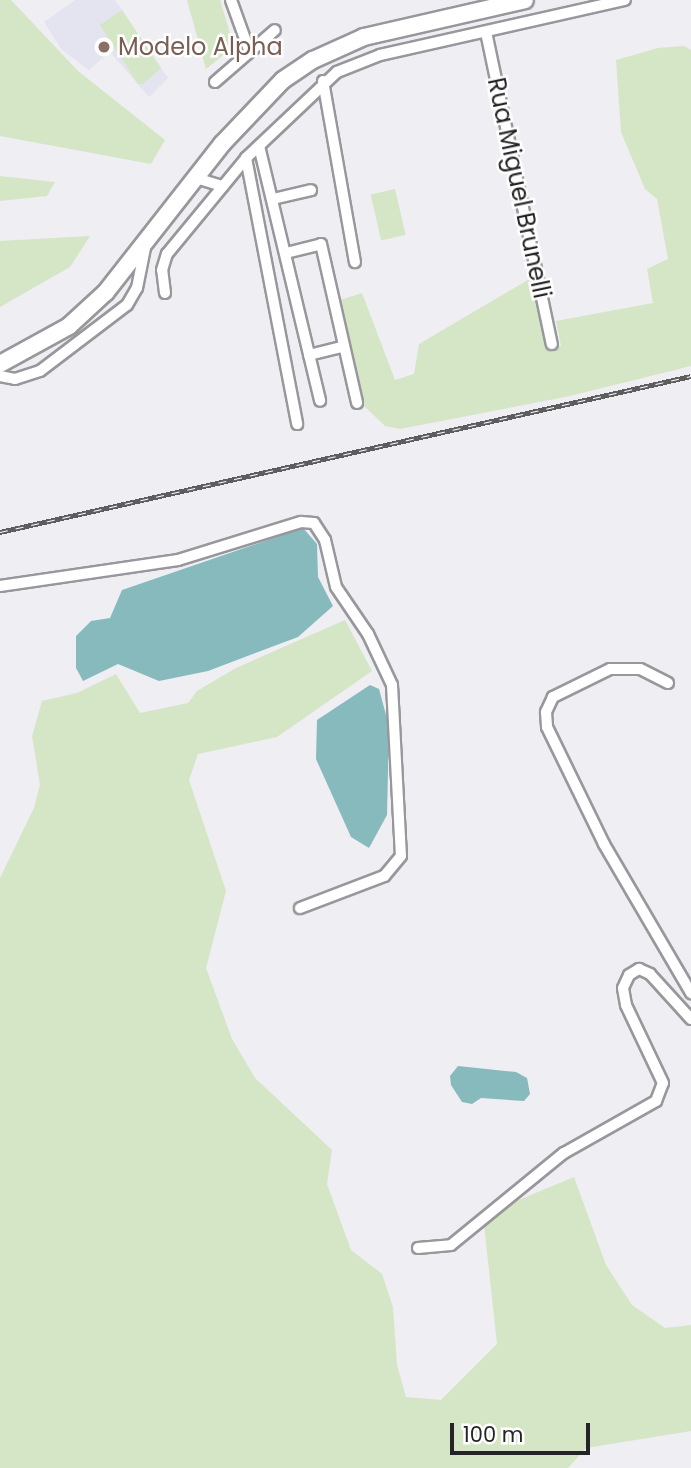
<!DOCTYPE html>
<style>
body{margin:0}
#map{position:relative;width:691px;height:1468px;overflow:hidden;background:#eeeef3;font-family:Poppins,sans-serif}
div>[style]{position:absolute}
[style*='--x']{left:calc(var(--x)*1px);top:calc(var(--y)*1px);width:calc(var(--w)*1px);rotate:calc(var(--a)*1deg)}
.built>*{inset:0;background:#e4e3f0}
.green>*{inset:0;background:#d4e6c6;transform-origin:0 0}
.water>*{inset:0;background:#86babc}
.roads{filter:drop-shadow(2px 0 #97979c) drop-shadow(-2px 0 #97979c) drop-shadow(0 2px #97979c) drop-shadow(0 -2px #97979c)}
.street>*{height:10px;margin:-5px;padding:0 5px;transform-origin:5px;border-radius:5px;background:#fff}
.primary>*{height:16px;margin:-8px;padding:0 8px;transform-origin:8px;border-radius:8px;background:#fff}
.rail>*{height:5px;margin-top:-2.5px;transform-origin:0;background:repeating-linear-gradient(90deg,#fff 0 8px,#5d5d60 0 16px);box-sizing:border-box;border-block:2px solid #5d5d60}
.dots>*{width:19px;height:19px;translate:-50% -50%;box-sizing:border-box;border:4px solid #fff;border-radius:50%}
span{translate:-50% -50%;white-space:nowrap;text-align:center;line-height:1.15;-webkit-text-stroke:5px #fff;paint-order:stroke}
.education-label{font-size:24px;color:#785e54}
.left{translate:0 -50%;text-align:left}
.street-label{font-size:24px;color:#242426}
.scale{position:absolute;left:450px;top:1423px;width:140px;height:32px;box-sizing:border-box;border:4px solid #242426;border-top:0;padding-left:9px;font-size:21px;line-height:24px;white-space:nowrap;color:#242426;-webkit-text-stroke:5px #fff;paint-order:stroke}
</style>
<div id="map">
<div class="built">
<div style="clip-path:polygon(75px 0,115px 0,168px 78px,149px 97px,110px 52px,89px 70px,62px 50px,44px 22px)"></div>
</div>
<div class="green">
<div style="clip-path:polygon(0 0,11px 0,78px 71px,165px 140px,151px 164px,0 136px)"></div>
<div style="clip-path:polygon(187px 0,220px 0,232px 40px,231px 49px,206px 69px)"></div>
<div style="clip-path:polygon(122px 10px,161px 68px,143px 84px,138px 84px,100px 25px)"></div>
<div style="clip-path:polygon(684px 46px,691px 50px,691px 366px,570px 396px,400px 429px,385px 426px,362px 404px,340px 300px,362px 293px,395px 380px,414px 374px,419px 344px,533px 277px,547px 350px,561px 346px,556px 321px,653px 303px,647px 269px,668px 259px,657px 199px,645px 189px,621px 132px,616px 60px,658px 48px)"></div>
<div style="clip-path:polygon(0 176px,55px 182px,47px 196px,0 201px)"></div>
<div style="left:395px;top:189px;width:47px;height:25px;rotate:77deg"></div>
<div style="clip-path:polygon(90px 236px,70px 267px,0 307px,0 241px)"></div>
<div style="clip-path:polygon(345px 620px,372px 671px,277px 737px,198px 754px,189px 780px,226px 891px,206px 968px,232px 1039px,255px 1078px,332px 1150px,327px 1184px,351px 1250px,382px 1274px,393px 1307px,397px 1365px,406px 1397px,441px 1400px,497px 1344px,483px 1215px,574px 1177px,606px 1265px,632px 1305px,665px 1328px,691px 1325px,691px 1431px,586px 1448px,568px 1468px,0 1468px,0 878px,34px 808px,40px 785px,32px 736px,42px 701px,77px 693px,116px 674px,140px 713px,188px 703px,197px 691px,236px 668px)"></div>
</div>
<div class="water">
<div style="clip-path:polygon(303px 528px,317px 544px,318px 577px,333px 606px,298px 637px,208px 671px,159px 681px,118px 664px,83px 681px,76px 668px,76px 636px,91px 621px,110px 618px,122px 590px)"></div>
<div style="clip-path:polygon(370px 685px,379px 689px,389px 726px,387px 815px,369px 848px,351px 837px,316px 759px,317px 720px)"></div>
<div style="clip-path:polygon(458px 1066px,516px 1072px,527px 1078px,530px 1094px,524px 1101px,481px 1098px,472px 1104px,462px 1102px,451px 1085px,450px 1076px)"></div>
</div>
<div class="roads">
<div class="street">
<div style="--x:231;--y:0;--w:53;--a:70.2"></div>
<div style="--x:486;--y:32;--w:319;--a:78.1"></div>
<div style="--x:323;--y:81;--w:184;--a:80"></div>
<div style="--x:215;--y:82;--w:79;--a:-40.9"></div>
<div style="--x:259;--y:146;--w:262;--a:76.5"></div>
<div style="--x:246;--y:158;--w:271;--a:79.1"></div>
<div style="--x:196;--y:178;--w:28;--a:17"></div>
<div style="--x:273;--y:199;--w:39;--a:-13"></div>
<div style="--x:286;--y:253;--w:36;--a:-14"></div>
<div style="--x:321;--y:244;--w:163;--a:77.2"></div>
<div style="--x:165;--y:293;--w:23;--a:-97"></div>
<div style="--x:162;--y:270;--w:17;--a:-73"></div>
<div style="--x:167;--y:254;--w:124;--a:-50.5"></div>
<div style="--x:246;--y:158;--w:125;--a:-43.4"></div>
<div style="--x:337;--y:72;--w:46;--a:-21.6"></div>
<div style="--x:380;--y:55;--w:251;--a:-12.7"></div>
<div style="--x:309;--y:355;--w:36;--a:-14"></div>
<div style="--x:0;--y:376;--w:15;--a:11"></div>
<div style="--x:15;--y:379;--w:26;--a:-18"></div>
<div style="--x:40;--y:371;--w:109;--a:-37.2"></div>
<div style="--x:127;--y:305;--w:20;--a:-60"></div>
<div style="--x:137;--y:288;--w:41;--a:-78.7"></div>
<div style="--x:0;--y:586;--w:180;--a:-8.3"></div>
<div style="--x:178;--y:560;--w:129;--a:-17.2"></div>
<div style="--x:301;--y:522;--w:13;--a:4"></div>
<div style="--x:314;--y:523;--w:20;--a:57"></div>
<div style="--x:325;--y:540;--w:48;--a:76.8"></div>
<div style="--x:336;--y:587;--w:57;--a:55.8"></div>
<div style="--x:368;--y:634;--w:56;--a:64.8"></div>
<div style="--x:392;--y:685;--w:171;--a:87"></div>
<div style="--x:401;--y:856;--w:26;--a:130"></div>
<div style="--x:384;--y:876;--w:90;--a:159.1"></div>
<div style="--x:668;--y:683;--w:31;--a:-153"></div>
<div style="--x:640;--y:669;--w:30;--a:180"></div>
<div style="--x:610;--y:669;--w:64;--a:153.8"></div>
<div style="--x:553;--y:697;--w:17;--a:115"></div>
<div style="--x:546;--y:712;--w:15;--a:86"></div>
<div style="--x:547;--y:727;--w:130;--a:64"></div>
<div style="--x:604;--y:844;--w:173;--a:59.7"></div>
<div style="--x:418;--y:1248;--w:33;--a:-5"></div>
<div style="--x:451;--y:1245;--w:146;--a:-39.2"></div>
<div style="--x:564;--y:1153;--w:106;--a:-29.5"></div>
<div style="--x:656;--y:1101;--w:19;--a:-69"></div>
<div style="--x:663;--y:1083;--w:86;--a:-115.4"></div>
<div style="--x:626;--y:1005;--w:17;--a:-100"></div>
<div style="--x:623;--y:988;--w:14;--a:-65"></div>
<div style="--x:629;--y:975;--w:12;--a:-31"></div>
<div style="--x:639;--y:969;--w:12;--a:24"></div>
<div style="--x:650;--y:974;--w:61;--a:47.7"></div>
</div>
<div class="primary">
<div style="--x:0;--y:364;--w:79;--a:-28.8"></div>
<div style="--x:69;--y:326;--w:50;--a:-42.6"></div>
<div style="--x:106;--y:292;--w:188;--a:-51.9"></div>
<div style="--x:222;--y:144;--w:88;--a:-46.4"></div>
<div style="--x:283;--y:80;--w:36;--a:-34"></div>
<div style="--x:313;--y:60;--w:56;--a:-24.3"></div>
<div style="--x:364;--y:37;--w:165;--a:-12.9"></div>
</div>
</div>
<div class="rail">
<div style="--x:0;--y:532;--w:708;--a:-12.72"></div>
</div>
<div class="dots">
<div style="left:104px;top:47px;background:#8d6e63"></div>
</div>
<div class="education-label">
<span class="left" style="left:118px;top:47px">Modelo Alpha</span>
</div>
<div class="street-label">
<span style="left:519px;top:188px;rotate:78deg">Rua Miguel Brunelli</span>
</div>
<div class="scale">100 m</div>
</div>
